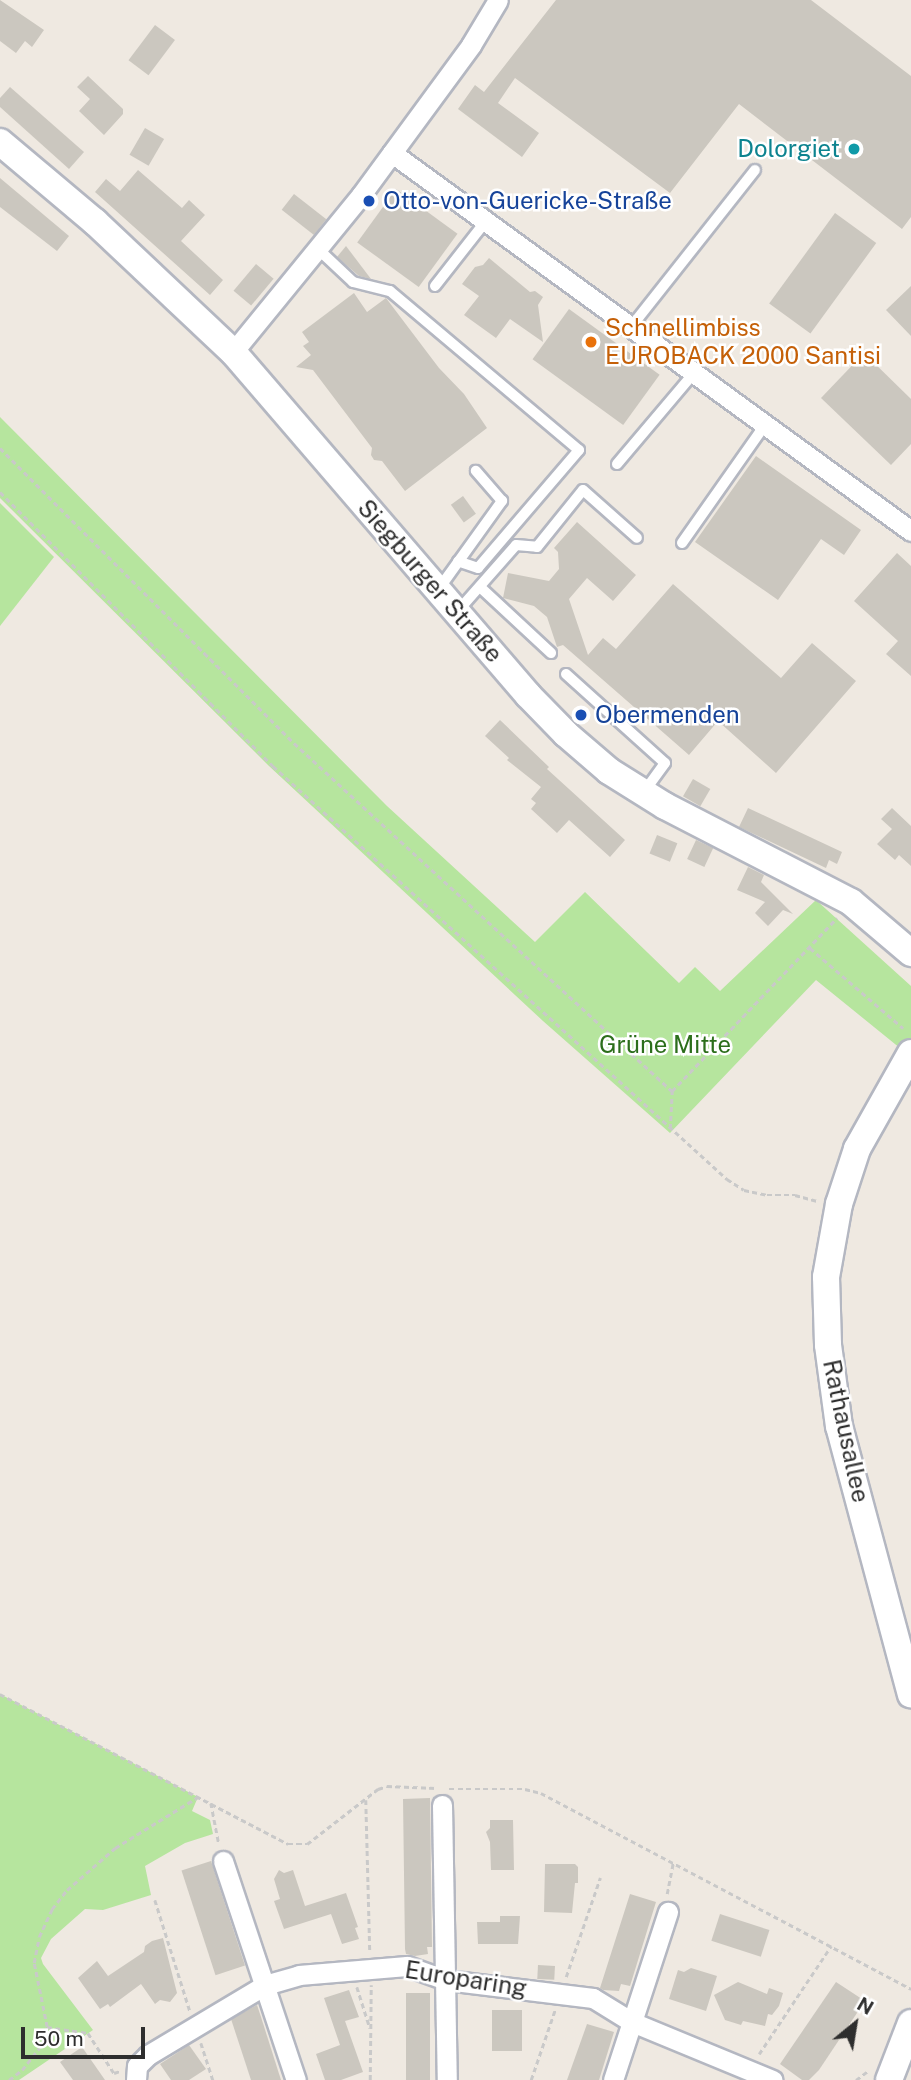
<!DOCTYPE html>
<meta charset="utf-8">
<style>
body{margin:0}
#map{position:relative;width:911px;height:2080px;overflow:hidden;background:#efe9e1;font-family:"Public Sans",sans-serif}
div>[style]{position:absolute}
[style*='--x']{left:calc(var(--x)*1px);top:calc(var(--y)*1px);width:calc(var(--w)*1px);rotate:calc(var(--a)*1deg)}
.green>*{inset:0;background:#b6e59e}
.building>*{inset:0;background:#cbc7bf;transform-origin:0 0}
.path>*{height:2.5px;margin-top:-1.25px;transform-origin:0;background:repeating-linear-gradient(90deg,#c9c9c9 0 5px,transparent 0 8.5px)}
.roads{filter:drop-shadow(2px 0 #b4b7c1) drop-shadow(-2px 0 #b4b7c1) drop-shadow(0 2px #b4b7c1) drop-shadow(0 -2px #b4b7c1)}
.lane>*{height:10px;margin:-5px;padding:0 5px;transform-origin:5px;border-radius:5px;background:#fff}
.street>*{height:19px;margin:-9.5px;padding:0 9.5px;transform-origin:9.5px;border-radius:9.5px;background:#fff}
.secondary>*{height:26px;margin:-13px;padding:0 13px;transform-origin:13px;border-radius:13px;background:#fff}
.dots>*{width:19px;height:19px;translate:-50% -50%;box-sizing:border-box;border:4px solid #fff;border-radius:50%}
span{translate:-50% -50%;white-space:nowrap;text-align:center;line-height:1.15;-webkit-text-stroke:5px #fff;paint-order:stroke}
.culture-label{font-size:24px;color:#0d838f}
.right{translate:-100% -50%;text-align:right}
.transit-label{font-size:24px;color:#164399}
.left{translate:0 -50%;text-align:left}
.food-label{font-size:24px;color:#c56008}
.street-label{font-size:24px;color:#2e2e2e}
.park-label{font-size:24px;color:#2c6e1b}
.north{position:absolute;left:820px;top:1989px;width:70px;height:70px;-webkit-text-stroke:5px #fff;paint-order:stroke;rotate:30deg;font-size:19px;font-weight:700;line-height:28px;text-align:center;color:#2e2e2e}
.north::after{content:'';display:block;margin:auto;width:24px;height:32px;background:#2e2e2e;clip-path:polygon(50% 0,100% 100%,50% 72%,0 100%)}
.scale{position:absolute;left:21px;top:2027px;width:124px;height:32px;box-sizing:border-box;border:4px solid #2e2e2e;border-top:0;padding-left:9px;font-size:21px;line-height:24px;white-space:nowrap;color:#2e2e2e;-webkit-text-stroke:5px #fff;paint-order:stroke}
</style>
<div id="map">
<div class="green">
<div style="clip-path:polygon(0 417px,387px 806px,535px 942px,585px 892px,679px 983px,695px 967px,720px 991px,816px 900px,911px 986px,911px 1057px,816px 980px,670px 1133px,543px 1021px,269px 766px,0 498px)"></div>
<div style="clip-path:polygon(0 503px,54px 557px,0 626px)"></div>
<div style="clip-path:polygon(0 1694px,198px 1797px,192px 1811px,210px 1820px,213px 1834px,185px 1843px,145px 1866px,151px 1895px,103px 1910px,85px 1909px,51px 1939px,41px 1958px,43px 1964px,93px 2030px,19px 2080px,0 2080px)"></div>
</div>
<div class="building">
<div style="clip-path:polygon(0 0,44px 30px,32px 47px,25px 41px,16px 53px,0 41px)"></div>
<div style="clip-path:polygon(556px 0,811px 0,911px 76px,911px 217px,902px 229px,739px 104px,670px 193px,515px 78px,498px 103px,539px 133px,522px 157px,458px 109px,475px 85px,484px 92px)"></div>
<div style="left:155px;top:25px;width:25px;height:44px;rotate:37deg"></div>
<div style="clip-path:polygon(88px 76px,123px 109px,123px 114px,104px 135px,79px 111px,90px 99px,77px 87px)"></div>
<div style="clip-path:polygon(10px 87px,84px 152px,69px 169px,0 107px,0 98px)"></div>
<div style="left:145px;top:128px;width:22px;height:31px;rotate:30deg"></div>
<div style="clip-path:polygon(138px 170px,182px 208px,189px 200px,205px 215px,181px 241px,223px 280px,210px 295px,95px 192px,106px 179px,120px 191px)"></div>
<div style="clip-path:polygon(0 178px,69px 236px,57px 251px,0 207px)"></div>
<div style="left:396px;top:189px;width:76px;height:66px;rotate:36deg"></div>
<div style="left:294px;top:194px;width:41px;height:20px;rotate:38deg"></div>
<div style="left:835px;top:213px;width:51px;height:112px;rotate:36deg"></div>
<div style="clip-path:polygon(346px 246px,371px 279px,359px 276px,337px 257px)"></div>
<div style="clip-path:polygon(489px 258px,530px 292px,535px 291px,543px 297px,538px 305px,543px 342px,510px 319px,496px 338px,464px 315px,479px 296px,462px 284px,475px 267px,483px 265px)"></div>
<div style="left:256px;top:264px;width:23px;height:35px;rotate:40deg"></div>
<div style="clip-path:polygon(911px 286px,911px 336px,886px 310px)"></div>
<div style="clip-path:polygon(354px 293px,367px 312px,386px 298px,439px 368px,464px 394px,487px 428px,405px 491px,382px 461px,374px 460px,371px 455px,372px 448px,313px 370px,296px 367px,311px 355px,303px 346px,309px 342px,302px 332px)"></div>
<div style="left:569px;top:309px;width:112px;height:62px;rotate:36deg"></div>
<div style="clip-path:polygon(864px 353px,911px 399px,911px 444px,891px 465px,821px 398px)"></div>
<div style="clip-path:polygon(756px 456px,861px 530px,844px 555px,821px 539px,778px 600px,695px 542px)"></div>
<div style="left:463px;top:496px;width:22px;height:15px;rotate:54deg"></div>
<div style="clip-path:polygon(577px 522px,636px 575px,613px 601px,587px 578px,569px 599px,588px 655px,603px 638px,616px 649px,673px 584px,781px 678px,812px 643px,856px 681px,776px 773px,718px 721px,689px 755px,563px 645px,557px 647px,547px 617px,534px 606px,503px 598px,508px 573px,549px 581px,559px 569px,558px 552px,554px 548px)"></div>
<div style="clip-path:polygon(897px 553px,911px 566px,911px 676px,886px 654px,898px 641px,854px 601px)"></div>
<div style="clip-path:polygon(500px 720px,549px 767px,547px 769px,625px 840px,610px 857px,569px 820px,557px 833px,531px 809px,536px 803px,531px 799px,541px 787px,507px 760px,509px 758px,485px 736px)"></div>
<div style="left:693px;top:779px;width:20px;height:20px;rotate:30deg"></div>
<div style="clip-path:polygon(748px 808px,842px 852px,837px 864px,829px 860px,826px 868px,739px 827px)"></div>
<div style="clip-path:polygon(892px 808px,911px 826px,911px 866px,899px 855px,895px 860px,877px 844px,892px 829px,881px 819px)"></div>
<div style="left:657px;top:835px;width:22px;height:20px;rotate:22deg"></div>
<div style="left:696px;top:840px;width:19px;height:21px;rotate:25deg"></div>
<div style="clip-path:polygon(748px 867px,764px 875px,761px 882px,793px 914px,783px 910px,768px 926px,755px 913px,765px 902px,737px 890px)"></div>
<div style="clip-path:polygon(430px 1798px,432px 1947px,427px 1947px,428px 1954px,415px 1956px,406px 1954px,405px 1949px,403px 1799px)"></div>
<div style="clip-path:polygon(490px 1820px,513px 1820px,514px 1870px,491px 1870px,490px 1842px,486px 1832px,490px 1828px)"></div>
<div style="left:211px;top:1861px;width:110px;height:31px;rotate:72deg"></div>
<div style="clip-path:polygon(545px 1864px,575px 1864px,578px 1867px,578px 1883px,575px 1883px,572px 1913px,544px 1912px)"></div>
<div style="clip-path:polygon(279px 1870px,284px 1873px,293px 1870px,305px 1906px,346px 1893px,358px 1927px,355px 1928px,359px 1939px,342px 1944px,331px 1914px,284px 1929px,274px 1901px,280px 1899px,274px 1879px)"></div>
<div style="clip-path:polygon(630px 1894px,656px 1902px,630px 1986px,621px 1984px,619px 1991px,603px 1990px,600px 1988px)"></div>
<div style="left:720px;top:1914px;width:52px;height:28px;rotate:18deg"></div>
<div style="clip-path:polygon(500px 1916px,520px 1916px,518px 1944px,478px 1944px,477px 1922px,500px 1922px)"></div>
<div style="clip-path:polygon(163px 1938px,177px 1993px,170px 2002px,160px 2000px,155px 2004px,141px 1984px,110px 2007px,108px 2004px,100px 2009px,78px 1978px,97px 1961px,108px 1976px,144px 1952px,145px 1946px,152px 1941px)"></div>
<div style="left:538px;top:1965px;width:17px;height:14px;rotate:3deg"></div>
<div style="clip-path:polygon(691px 1968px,717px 1976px,706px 2011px,669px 1999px,678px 1970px,684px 1972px)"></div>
<div style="clip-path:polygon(738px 1982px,767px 1994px,769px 1988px,783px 1993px,779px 2006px,772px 2015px,768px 2014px,765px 2026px,743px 2021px,741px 2025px,725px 2020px,714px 1995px)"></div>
<div style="clip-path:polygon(836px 1982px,865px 2001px,819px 2070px,809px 2080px,802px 2080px,780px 2064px)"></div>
<div style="clip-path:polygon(349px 1990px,359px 2017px,345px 2021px,363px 2072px,341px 2080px,325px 2080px,316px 2054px,340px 2045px,324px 1998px)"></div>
<div style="left:406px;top:1993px;width:24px;height:87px"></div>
<div style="clip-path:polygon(257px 2005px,261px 2017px,281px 2080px,251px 2080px,231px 2019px)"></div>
<div style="left:492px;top:2010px;width:30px;height:41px"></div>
<div style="clip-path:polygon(587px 2024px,614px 2032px,599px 2080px,567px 2080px)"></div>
<div style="clip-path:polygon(189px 2045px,206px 2069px,189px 2080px,171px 2080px,160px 2064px)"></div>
<div style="clip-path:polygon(82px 2047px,105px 2080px,73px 2080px,60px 2062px)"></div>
</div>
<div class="path">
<div style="--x:0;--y:448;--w:416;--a:45.1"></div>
<div style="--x:294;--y:743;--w:514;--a:42.63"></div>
<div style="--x:672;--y:1091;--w:239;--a:-46.4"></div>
<div style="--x:0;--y:492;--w:387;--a:45.1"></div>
<div style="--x:273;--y:766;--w:614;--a:42.29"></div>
<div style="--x:727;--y:1179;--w:20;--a:33"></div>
<div style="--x:744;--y:1190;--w:24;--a:12"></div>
<div style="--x:767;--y:1195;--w:28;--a:0"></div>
<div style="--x:795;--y:1195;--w:24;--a:15"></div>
<div style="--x:810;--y:948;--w:123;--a:40.7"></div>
<div style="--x:670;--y:1129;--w:38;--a:-87"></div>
<div style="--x:0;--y:1694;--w:325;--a:27.5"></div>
<div style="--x:288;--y:1844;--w:19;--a:0"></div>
<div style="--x:307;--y:1844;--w:90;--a:-37.8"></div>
<div style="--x:378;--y:1789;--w:9;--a:-18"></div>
<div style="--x:387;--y:1786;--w:49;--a:2.3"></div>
<div style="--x:449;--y:1789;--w:76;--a:0"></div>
<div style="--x:525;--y:1789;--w:16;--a:14"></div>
<div style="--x:541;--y:1793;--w:419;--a:27.9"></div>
<div style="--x:366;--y:1800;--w:151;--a:88.5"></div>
<div style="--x:211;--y:1803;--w:42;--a:79"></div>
<div style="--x:667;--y:1894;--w:32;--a:-79"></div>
<div style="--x:155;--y:1900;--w:116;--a:72.5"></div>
<div style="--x:566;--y:1977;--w:105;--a:-71"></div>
<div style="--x:357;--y:1987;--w:43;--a:72.4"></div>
<div style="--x:47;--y:2027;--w:41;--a:8.3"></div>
<div style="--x:88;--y:2033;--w:48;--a:57"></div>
<div style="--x:114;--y:2073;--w:6;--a:-18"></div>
<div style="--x:201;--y:2043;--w:39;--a:72"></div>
<div style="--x:759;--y:2054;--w:130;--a:-56.3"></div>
<div style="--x:9;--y:2080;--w:16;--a:-38"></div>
<div style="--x:22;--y:2070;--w:28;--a:-52"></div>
<div style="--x:39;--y:2048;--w:22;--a:-69"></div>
<div style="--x:47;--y:2027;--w:65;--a:-101.5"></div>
<div style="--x:34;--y:1963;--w:26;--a:-79"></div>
<div style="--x:39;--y:1937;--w:31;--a:-65"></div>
<div style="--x:52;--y:1909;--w:24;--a:-52"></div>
<div style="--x:67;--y:1890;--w:64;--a:-41.2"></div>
<div style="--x:115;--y:1848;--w:97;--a:-31.6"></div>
<div style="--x:370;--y:2080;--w:95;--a:-89.4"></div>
<div style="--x:531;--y:2080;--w:74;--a:-71.1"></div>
<div style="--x:856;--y:2080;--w:15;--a:-37"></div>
</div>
<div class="roads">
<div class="lane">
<div style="--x:318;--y:249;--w:48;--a:43.3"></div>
<div style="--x:353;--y:282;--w:38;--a:14"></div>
<div style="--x:390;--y:291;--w:247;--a:40.1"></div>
<div style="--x:579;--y:450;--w:155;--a:130.6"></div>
<div style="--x:478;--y:568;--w:21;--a:-161"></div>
<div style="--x:435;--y:286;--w:83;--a:-51.9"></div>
<div style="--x:631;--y:327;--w:200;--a:-51.7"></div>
<div style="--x:617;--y:464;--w:119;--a:-49.8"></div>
<div style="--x:682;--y:543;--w:144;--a:-54.9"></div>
<div style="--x:480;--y:587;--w:97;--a:42.9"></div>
<div style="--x:438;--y:590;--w:110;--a:-54.3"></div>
<div style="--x:502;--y:501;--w:40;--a:-131"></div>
<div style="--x:457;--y:612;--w:89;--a:-48.6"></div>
<div style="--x:516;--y:545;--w:21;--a:5"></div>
<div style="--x:537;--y:547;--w:73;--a:-51.1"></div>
<div style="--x:583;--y:490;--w:72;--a:41.6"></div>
<div style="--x:566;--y:674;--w:133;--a:42"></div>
<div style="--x:665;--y:763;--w:37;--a:126"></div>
</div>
<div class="street">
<div style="--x:392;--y:153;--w:642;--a:36.07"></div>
<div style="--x:233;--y:352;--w:203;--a:-50.8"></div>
<div style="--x:361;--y:195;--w:186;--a:-53.7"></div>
<div style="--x:471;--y:45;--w:52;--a:-59"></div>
<div style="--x:442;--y:1805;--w:275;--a:89"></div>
<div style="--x:223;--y:1861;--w:231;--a:71.6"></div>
<div style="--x:136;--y:2080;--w:14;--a:-86"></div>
<div style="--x:137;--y:2066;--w:16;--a:-45"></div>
<div style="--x:148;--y:2055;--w:136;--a:-30.9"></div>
<div style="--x:265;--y:1985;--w:35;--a:-16"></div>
<div style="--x:299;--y:1975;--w:108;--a:-4.8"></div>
<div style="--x:407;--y:1966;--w:41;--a:19.7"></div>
<div style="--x:446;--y:1980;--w:148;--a:7"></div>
<div style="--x:593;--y:1998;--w:46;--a:31.6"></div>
<div style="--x:632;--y:2022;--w:152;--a:22.4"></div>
<div style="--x:613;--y:2080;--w:177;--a:-71.9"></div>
</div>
<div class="secondary">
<div style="--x:0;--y:142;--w:124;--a:40.1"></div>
<div style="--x:95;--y:222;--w:190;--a:43.3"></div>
<div style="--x:233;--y:352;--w:452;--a:49.3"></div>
<div style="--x:528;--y:695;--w:54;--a:45.7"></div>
<div style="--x:566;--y:734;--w:57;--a:40.7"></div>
<div style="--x:609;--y:771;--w:66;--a:32"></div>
<div style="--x:665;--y:806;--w:209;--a:27.3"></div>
<div style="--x:851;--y:902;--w:79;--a:40.4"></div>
<div style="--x:911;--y:1053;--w:110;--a:119.4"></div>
<div style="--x:857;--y:1149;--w:58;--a:108.1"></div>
<div style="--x:839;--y:1204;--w:74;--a:100.1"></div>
<div style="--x:826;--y:1277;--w:68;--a:88.3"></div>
<div style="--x:828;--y:1345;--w:82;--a:82.3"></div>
<div style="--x:839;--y:1426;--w:278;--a:75"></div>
<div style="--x:889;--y:2080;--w:61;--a:-68.9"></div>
</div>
</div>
<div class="dots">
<div style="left:854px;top:149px;background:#0f9aa8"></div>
<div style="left:369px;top:201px;background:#1a4fb4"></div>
<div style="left:591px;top:342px;background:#e8710a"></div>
<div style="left:581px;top:715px;background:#1a4fb4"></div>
</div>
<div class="culture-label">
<span class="right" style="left:840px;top:149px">Dolorgiet</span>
</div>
<div class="transit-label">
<span class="left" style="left:383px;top:201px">Otto-von-Guericke-Straße</span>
<span class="left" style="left:595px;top:715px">Obermenden</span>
</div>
<div class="food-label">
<span class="left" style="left:605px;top:342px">Schnellimbiss<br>EUROBACK 2000 Santisi</span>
</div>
<div class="street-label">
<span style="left:430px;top:581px;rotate:49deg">Siegburger Straße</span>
<span style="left:846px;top:1431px;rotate:78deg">Rathausallee</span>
<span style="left:466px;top:1979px;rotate:9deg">Europaring</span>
</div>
<div class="park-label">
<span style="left:665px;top:1045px">Grüne Mitte</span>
</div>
<div class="north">N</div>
<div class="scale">50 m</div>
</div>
